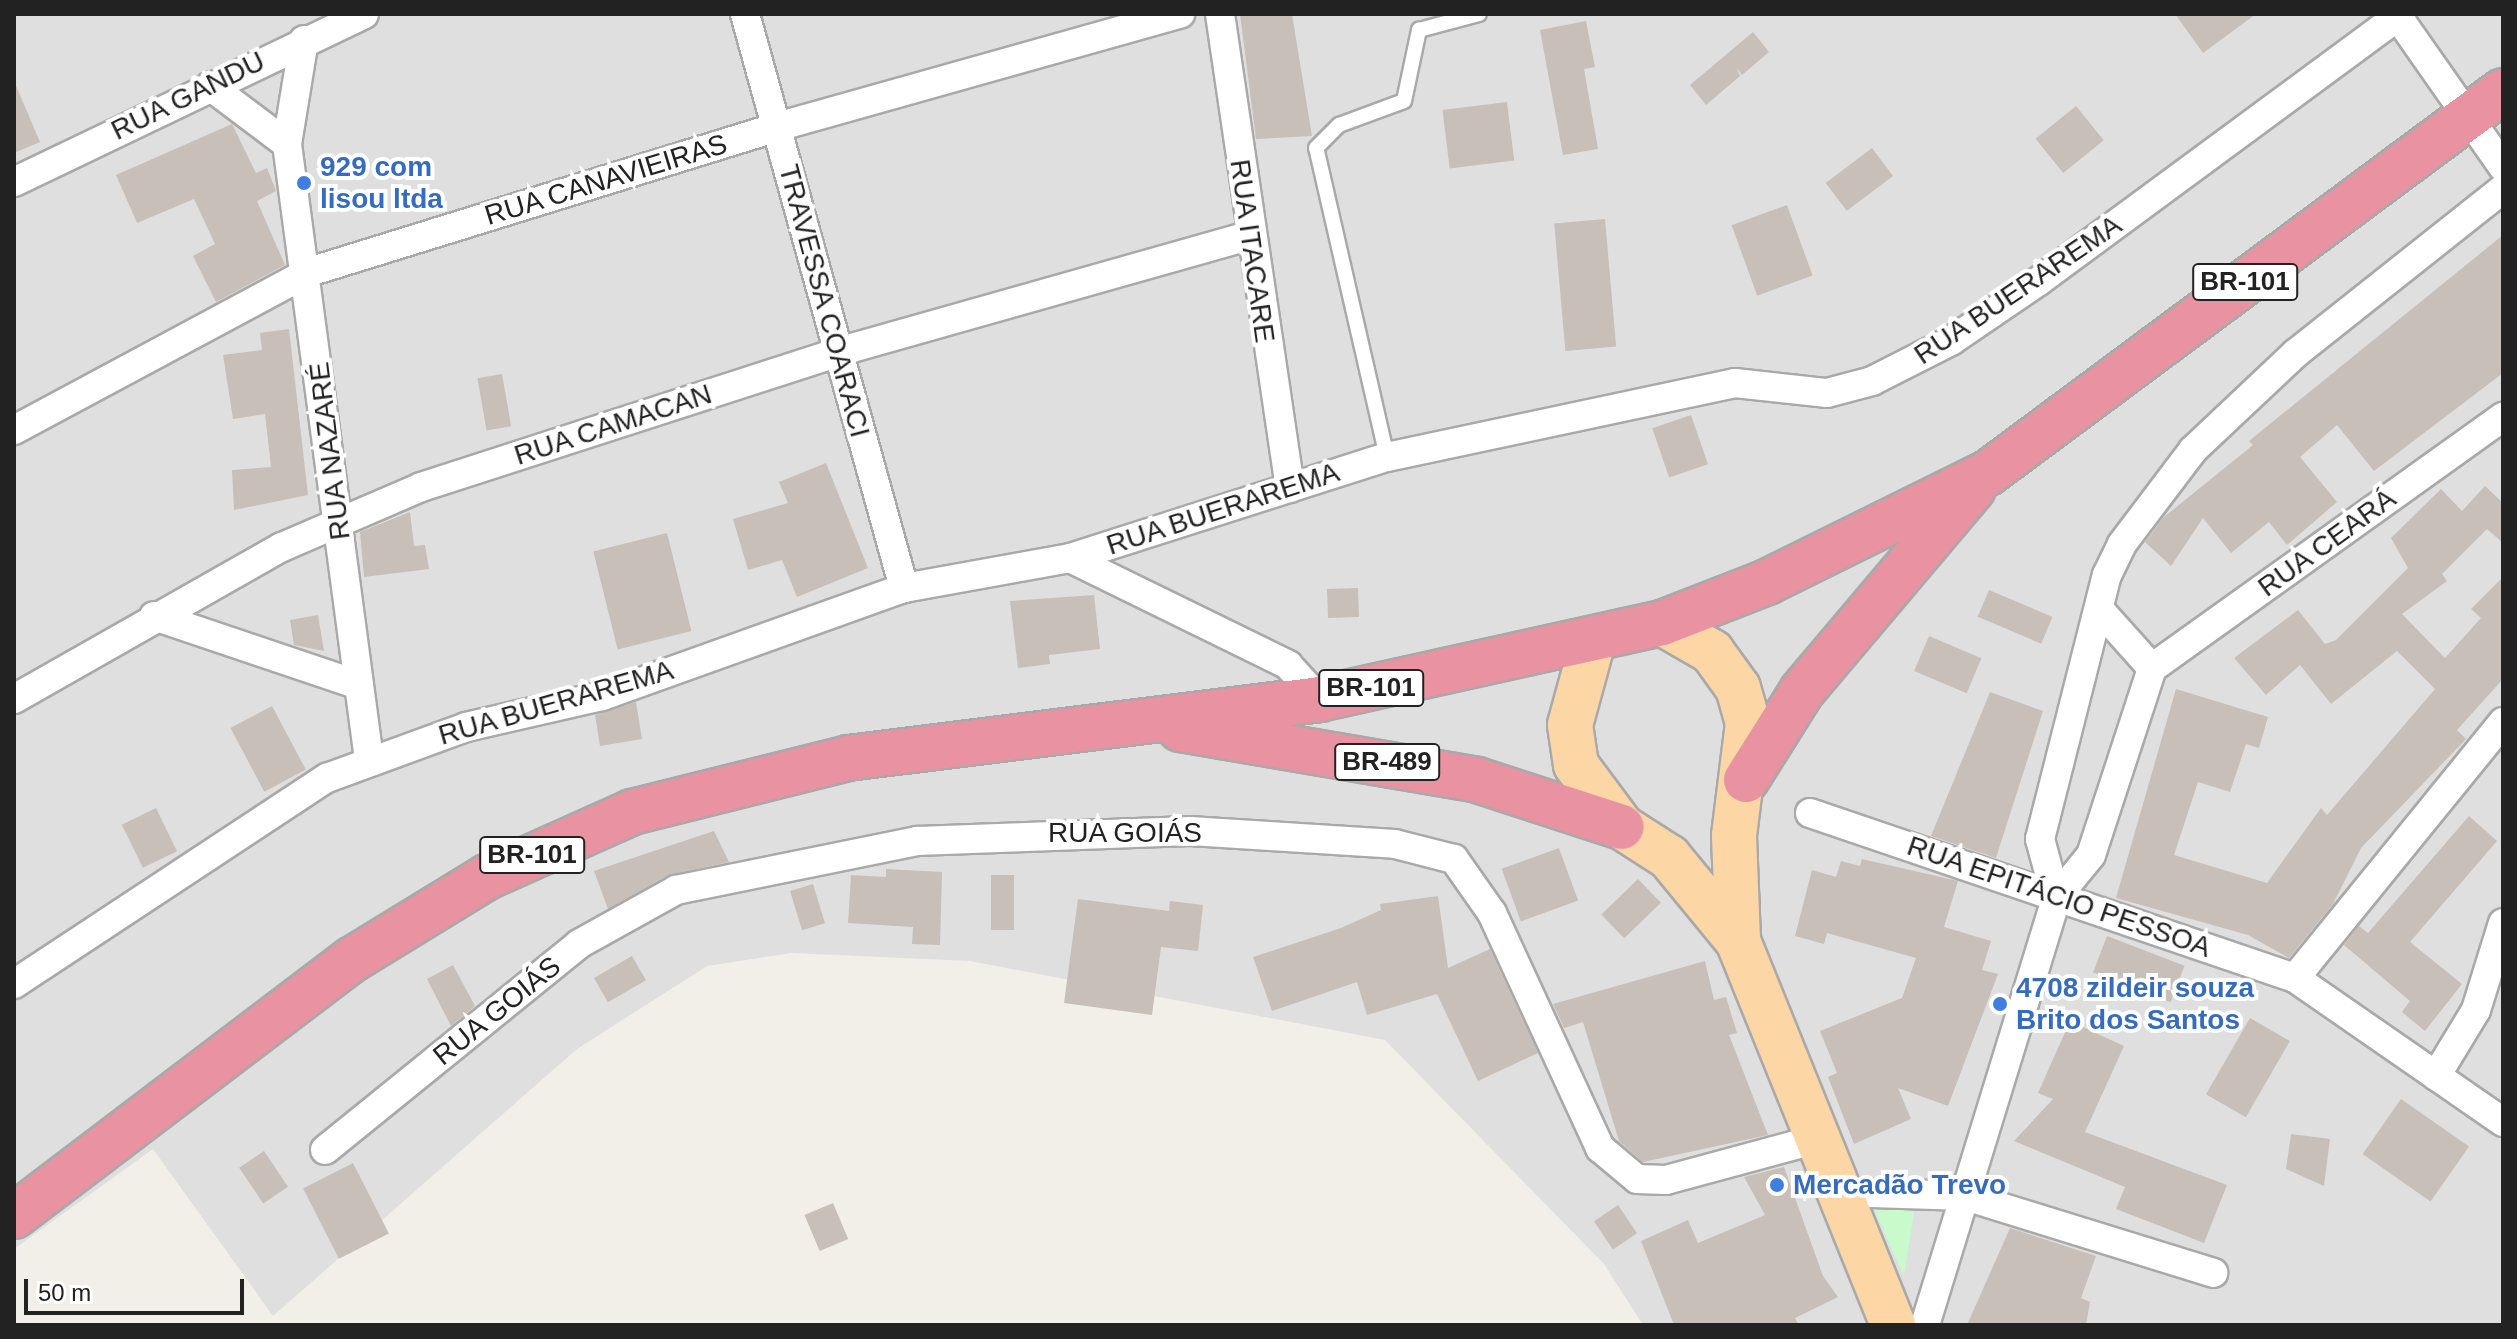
<!DOCTYPE html>
<meta charset="utf-8">
<style>
body{margin:0}
#map{position:relative;width:2517px;height:1339px;overflow:hidden;background:#f2efe9;font-family:Helvetica,sans-serif}
div>[style]{position:absolute}
[style*='--x']{left:calc(var(--x)*1px);top:calc(var(--y)*1px);width:calc(var(--w)*1px);rotate:calc(var(--a)*1deg)}
.residential>*{inset:0;background:#e0dfdf}
.park>*{inset:0;background:#c8facc}
.building>*{inset:0;background:#c7bfb8;transform-origin:0 0}
.roads{filter:drop-shadow(2px 0 #a9a9a9) drop-shadow(-2px 0 #a9a9a9) drop-shadow(0 2px #a9a9a9) drop-shadow(0 -2px #a9a9a9)}
.lane>*{height:14px;margin:-7px;padding:0 7px;transform-origin:7px;border-radius:7px;background:#fff}
.street>*{height:28px;margin:-14px;padding:0 14px;transform-origin:14px;border-radius:14px;background:#fff}
.primary>*{height:44px;margin:-22px;padding:0 22px;transform-origin:22px;border-radius:22px;background:#fcd6a4}
.highway>*{height:44px;margin:-22px;padding:0 22px;transform-origin:22px;border-radius:22px;background:#e892a2}
.dots>*{width:22px;height:22px;translate:-50% -50%;box-sizing:border-box;border:4px solid #fff;border-radius:50%}
span{translate:-50% -50%;white-space:nowrap;text-align:center;line-height:1.15;-webkit-text-stroke:8px #fff;paint-order:stroke}
.shield-label span{padding:2px 6px;background:#fff;border:2px solid;border-radius:6px;-webkit-text-stroke-width:0}
.shield-label{font-size:26px;color:#222;font-weight:700}
.street-label{font-size:28px;color:#222}
.shop-label{font-size:28px;color:#366cbe;font-weight:700}
.left{translate:0 -50%;text-align:left}
.frame{position:absolute;inset:0;border:16px solid #222;pointer-events:none}
.scale{position:absolute;left:24px;top:1279px;width:220px;height:36px;box-sizing:border-box;border:4px solid #222;border-top:0;padding-left:10px;font-size:24px;line-height:28px;white-space:nowrap;color:#222;-webkit-text-stroke:6px #fff;paint-order:stroke}
</style>
<div id="map">
<div class="residential">
<div style="clip-path:polygon(14px 14px,2503px 14px,2503px 1325px,1643px 1325px,1604px 1264px,1385px 1040px,970px 961px,792px 953px,707px 966px,577px 1049px,273px 1316px,153px 1149px,14px 1249px)"></div>
</div>
<div class="park">
<div style="clip-path:polygon(1873px 1207px,1914px 1211px,1904px 1276px)"></div>
</div>
<div class="building">
<div style="clip-path:polygon(1240px 14px,1292px 14px,1312px 136px,1256px 139px)"></div>
<div style="clip-path:polygon(2175px 14px,2256px 14px,2203px 53px)"></div>
<div style="clip-path:polygon(1586px 21px,1595px 67px,1584px 69px,1598px 149px,1563px 155px,1540px 30px)"></div>
<div style="clip-path:polygon(1753px 32px,1769px 52px,1742px 75px,1737px 68px,1740px 76px,1706px 105px,1690px 85px)"></div>
<div style="clip-path:polygon(14px 81px,40px 142px,14px 153px)"></div>
<div style="left:1507px;top:102px;width:59px;height:65px;rotate:83deg"></div>
<div style="left:2076px;top:106px;width:44px;height:52px;rotate:51deg"></div>
<div style="clip-path:polygon(232px 124px,256px 173px,267px 168px,276px 191px,257px 201px,285px 265px,216px 302px,193px 256px,215px 244px,194px 199px,137px 223px,116px 175px)"></div>
<div style="left:1872px;top:148px;width:35px;height:58px;rotate:53deg"></div>
<div style="left:1787px;top:205px;width:75px;height:59px;rotate:70deg"></div>
<div style="left:1605px;top:219px;width:128px;height:51px;rotate:85deg"></div>
<div style="clip-path:polygon(2503px 235px,2503px 373px,2374px 471px,2337px 425px,2300px 457px,2337px 502px,2287px 545px,2269px 522px,2231px 553px,2203px 518px,2171px 566px,2145px 542px,2164px 517px,2253px 445px,2249px 441px)"></div>
<div style="clip-path:polygon(289px 329px,308px 495px,234px 510px,232px 470px,271px 467px,265px 414px,233px 419px,223px 355px,262px 350px,260px 333px)"></div>
<div style="left:502px;top:374px;width:53px;height:25px;rotate:80deg"></div>
<div style="left:1691px;top:415px;width:52px;height:41px;rotate:71deg"></div>
<div style="clip-path:polygon(826px 463px,868px 568px,797px 597px,782px 560px,748px 570px,733px 519px,788px 503px,779px 482px)"></div>
<div style="clip-path:polygon(2485px 486px,2503px 503px,2503px 543px,2487px 529px,2442px 574px,2447px 581px,2402px 614px,2445px 658px,2481px 618px,2471px 609px,2503px 577px,2503px 679px,2457px 730px,2466px 739px,2361px 848px,2333px 904px,2289px 958px,2248px 935px,2116px 898px,2176px 689px,2268px 717px,2259px 748px,2246px 744px,2230px 792px,2198px 782px,2174px 855px,2267px 883px,2321px 808px,2327px 815px,2435px 689px,2397px 651px,2331px 704px,2300px 665px,2266px 695px,2234px 658px,2298px 610px,2325px 644px,2336px 640px,2408px 568px,2391px 538px,2441px 489px,2462px 511px)"></div>
<div style="clip-path:polygon(410px 512px,414px 546px,425px 545px,429px 569px,364px 577px,360px 532px)"></div>
<div style="left:667px;top:533px;width:101px;height:76px;rotate:76deg"></div>
<div style="left:1358px;top:588px;width:29px;height:31px;rotate:88deg"></div>
<div style="left:1989px;top:590px;width:69px;height:29px;rotate:23deg"></div>
<div style="clip-path:polygon(1094px 595px,1100px 649px,1049px 655px,1050px 664px,1018px 668px,1010px 601px)"></div>
<div style="clip-path:polygon(318px 615px,324px 651px,294px 645px,290px 620px)"></div>
<div style="left:1929px;top:636px;width:57px;height:38px;rotate:23deg"></div>
<div style="clip-path:polygon(1990px 692px,2043px 711px,1996px 858px,1931px 836px)"></div>
<div style="clip-path:polygon(636px 702px,642px 739px,600px 746px,595px 715px)"></div>
<div style="left:272px;top:706px;width:72px;height:47px;rotate:62deg"></div>
<div style="left:156px;top:808px;width:48px;height:38px;rotate:64deg"></div>
<div style="clip-path:polygon(2469px 816px,2497px 841px,2410px 942px,2462px 984px,2425px 1031px,2402px 1012px,2410px 1001px,2344px 945px,2359px 926px,2368px 933px)"></div>
<div style="clip-path:polygon(714px 831px,729px 862px,668px 875px,608px 909px,594px 871px)"></div>
<div style="left:1559px;top:848px;width:56px;height:61px;rotate:70deg"></div>
<div style="clip-path:polygon(1862px 859px,1958px 881px,1944px 927px,1991px 941px,1982px 970px,1998px 974px,1948px 1106px,1898px 1088px,1911px 1119px,1854px 1144px,1828px 1077px,1837px 1073px,1820px 1031px,1902px 998px,1916px 958px,1827px 933px,1824px 944px,1795px 936px,1812px 870px,1836px 877px,1841px 861px,1860px 866px)"></div>
<div style="clip-path:polygon(886px 869px,942px 872px,940px 945px,912px 944px,913px 927px,848px 923px,851px 875px,886px 877px)"></div>
<div style="left:991px;top:875px;width:23px;height:55px"></div>
<div style="left:1638px;top:879px;width:33px;height:51px;rotate:46deg"></div>
<div style="left:813px;top:884px;width:41px;height:24px;rotate:73deg"></div>
<div style="clip-path:polygon(1438px 896px,1448px 968px,1490px 949px,1538px 1053px,1478px 1081px,1437px 994px,1367px 1015px,1357px 982px,1272px 1011px,1253px 957px,1341px 928px,1381px 910px,1380px 904px)"></div>
<div style="clip-path:polygon(1078px 899px,1169px 911px,1170px 901px,1203px 905px,1198px 951px,1161px 947px,1152px 1015px,1064px 1003px)"></div>
<div style="left:2107px;top:936px;width:83px;height:39px;rotate:21deg"></div>
<div style="left:632px;top:956px;width:28px;height:44px;rotate:60deg"></div>
<div style="clip-path:polygon(1705px 961px,1714px 1000px,1726px 997px,1737px 1033px,1729px 1035px,1768px 1135px,1643px 1162px,1619px 1141px,1583px 1022px,1564px 1028px,1553px 1004px)"></div>
<div style="clip-path:polygon(453px 965px,475px 1006px,451px 1026px,427px 979px)"></div>
<div style="left:2250px;top:1018px;width:46px;height:88px;rotate:30deg"></div>
<div style="clip-path:polygon(2070px 1021px,2124px 1046px,2085px 1132px,2227px 1185px,2204px 1243px,2116px 1209px,2125px 1187px,2014px 1141px,2053px 1099px,2038px 1093px)"></div>
<div style="left:2401px;top:1099px;width:83px;height:67px;rotate:35deg"></div>
<div style="clip-path:polygon(2291px 1134px,2330px 1139px,2324px 1186px,2286px 1169px)"></div>
<div style="left:264px;top:1151px;width:43px;height:30px;rotate:56deg"></div>
<div style="left:353px;top:1163px;width:79px;height:56px;rotate:63deg"></div>
<div style="clip-path:polygon(1784px 1167px,1823px 1276px,1838px 1297px,1795px 1318px,1799px 1325px,1674px 1325px,1641px 1241px,1688px 1220px,1698px 1243px,1765px 1215px,1744px 1177px)"></div>
<div style="left:833px;top:1203px;width:39px;height:31px;rotate:67deg"></div>
<div style="left:1618px;top:1205px;width:34px;height:29px;rotate:56deg"></div>
<div style="clip-path:polygon(2010px 1228px,2096px 1256px,2081px 1298px,2090px 1302px,2086px 1325px,1967px 1325px)"></div>
</div>
<div class="roads">
<div class="lane">
<div style="--x:1387;--y:457;--w:317;--a:-102.9"></div>
<div style="--x:1316;--y:148;--w:33;--a:-45"></div>
<div style="--x:1339;--y:125;--w:69;--a:-20.3"></div>
<div style="--x:1404;--y:101;--w:73;--a:-78.1"></div>
<div style="--x:1419;--y:30;--w:62;--a:-14.9"></div>
</div>
<div class="street">
<div style="--x:745;--y:14;--w:596;--a:74.52"></div>
<div style="--x:1220;--y:14;--w:479;--a:81.6"></div>
<div style="--x:2398;--y:17;--w:183;--a:55"></div>
<div style="--x:304;--y:40;--w:105;--a:99.3"></div>
<div style="--x:287;--y:144;--w:620;--a:82.41"></div>
<div style="--x:210;--y:86;--w:96;--a:37"></div>
<div style="--x:14;--y:182;--w:388;--a:-25.6"></div>
<div style="--x:14;--y:430;--w:335;--a:-28.2"></div>
<div style="--x:309;--y:272;--w:490;--a:-17.2"></div>
<div style="--x:777;--y:127;--w:419;--a:-15.7"></div>
<div style="--x:1070;--y:558;--w:243;--a:26.1"></div>
<div style="--x:1288;--y:665;--w:46;--a:47.6"></div>
<div style="--x:2099;--y:609;--w:79;--a:48.1"></div>
<div style="--x:154;--y:616;--w:216;--a:18.6"></div>
<div style="--x:2152;--y:668;--w:432;--a:-35.6"></div>
<div style="--x:14;--y:699;--w:308;--a:-29.6"></div>
<div style="--x:282;--y:547;--w:151;--a:-23.3"></div>
<div style="--x:421;--y:487;--w:438;--a:-17.9"></div>
<div style="--x:838;--y:352;--w:426;--a:-15.8"></div>
<div style="--x:1810;--y:813;--w:512;--a:18.79"></div>
<div style="--x:2295;--y:978;--w:253;--a:34.7"></div>
<div style="--x:2056;--y:898;--w:61;--a:-105.2"></div>
<div style="--x:2040;--y:839;--w:272;--a:-75.8"></div>
<div style="--x:2107;--y:575;--w:34;--a:-64"></div>
<div style="--x:2122;--y:544;--w:118;--a:-52.9"></div>
<div style="--x:2193;--y:450;--w:141;--a:-43.3"></div>
<div style="--x:2296;--y:353;--w:264;--a:-38.4"></div>
<div style="--x:2295;--y:978;--w:330;--a:-50.9"></div>
<div style="--x:14;--y:984;--w:375;--a:-33.4"></div>
<div style="--x:327;--y:778;--w:148;--a:-20.1"></div>
<div style="--x:466;--y:727;--w:139;--a:-12.8"></div>
<div style="--x:602;--y:696;--w:321;--a:-19.7"></div>
<div style="--x:904;--y:588;--w:169;--a:-10.2"></div>
<div style="--x:1070;--y:558;--w:333;--a:-17.7"></div>
<div style="--x:1387;--y:457;--w:356;--a:-12"></div>
<div style="--x:1735;--y:383;--w:93;--a:6.2"></div>
<div style="--x:1827;--y:393;--w:47;--a:-14.9"></div>
<div style="--x:1872;--y:381;--w:89;--a:-26.9"></div>
<div style="--x:1951;--y:341;--w:107;--a:-34.3"></div>
<div style="--x:2039;--y:281;--w:450;--a:-36.4"></div>
<div style="--x:2436;--y:1076;--w:77;--a:-58.8"></div>
<div style="--x:2476;--y:1010;--w:91;--a:-72.8"></div>
<div style="--x:325;--y:1150;--w:327;--a:-39"></div>
<div style="--x:579;--y:944;--w:111;--a:-29.1"></div>
<div style="--x:676;--y:890;--w:246;--a:-11.5"></div>
<div style="--x:917;--y:841;--w:273;--a:-2.1"></div>
<div style="--x:1190;--y:831;--w:205;--a:3.6"></div>
<div style="--x:1395;--y:844;--w:61;--a:14.3"></div>
<div style="--x:1454;--y:859;--w:66;--a:54.9"></div>
<div style="--x:1492;--y:913;--w:259;--a:65.3"></div>
<div style="--x:1600;--y:1148;--w:48;--a:40"></div>
<div style="--x:1637;--y:1179;--w:29;--a:2"></div>
<div style="--x:1666;--y:1180;--w:157;--a:-15.1"></div>
<div style="--x:1840;--y:1192;--w:125;--a:1.8"></div>
<div style="--x:1965;--y:1196;--w:260;--a:17.2"></div>
<div style="--x:1925;--y:1325;--w:447;--a:-72.9"></div>
<div style="--x:2056;--y:898;--w:55;--a:-50.9"></div>
<div style="--x:2091;--y:855;--w:197;--a:-71.9"></div>
</div>
<div class="primary">
<div style="--x:1662;--y:623;--w:58;--a:30.1"></div>
<div style="--x:1712;--y:652;--w:44;--a:54.2"></div>
<div style="--x:1738;--y:688;--w:36;--a:74"></div>
<div style="--x:1748;--y:723;--w:114;--a:97.1"></div>
<div style="--x:1734;--y:836;--w:105;--a:87.8"></div>
<div style="--x:1593;--y:641;--w:87;--a:105.3"></div>
<div style="--x:1570;--y:725;--w:40;--a:81.5"></div>
<div style="--x:1576;--y:765;--w:77;--a:53.4"></div>
<div style="--x:1622;--y:827;--w:56;--a:32.6"></div>
<div style="--x:1669;--y:857;--w:109;--a:50.6"></div>
<div style="--x:1738;--y:941;--w:414;--a:68"></div>
</div>
<div class="highway">
<div style="--x:1180;--y:729;--w:301;--a:9.7"></div>
<div style="--x:1477;--y:780;--w:152;--a:18"></div>
<div style="--x:1746;--y:780;--w:105;--a:-57.8"></div>
<div style="--x:1802;--y:691;--w:265;--a:-49.8"></div>
<div style="--x:14;--y:1216;--w:425;--a:-37.2"></div>
<div style="--x:353;--y:959;--w:157;--a:-31.5"></div>
<div style="--x:487;--y:877;--w:159;--a:-24.1"></div>
<div style="--x:632;--y:812;--w:223;--a:-14"></div>
<div style="--x:848;--y:758;--w:475;--a:-7.1"></div>
<div style="--x:1319;--y:699;--w:351;--a:-12.5"></div>
<div style="--x:1662;--y:623;--w:113;--a:-21.3"></div>
<div style="--x:1767;--y:582;--w:246;--a:-26.3"></div>
<div style="--x:1988;--y:473;--w:641;--a:-36.57"></div>
</div>
</div>
<div class="dots">
<div style="left:304px;top:183px;background:#3f7fe0"></div>
<div style="left:2000px;top:1004px;background:#3f7fe0"></div>
<div style="left:1777px;top:1185px;background:#3f7fe0"></div>
</div>
<div class="shield-label">
<span style="left:2245px;top:282px">BR-101</span>
<span style="left:1371px;top:688px">BR-101</span>
<span style="left:1387px;top:762px">BR-489</span>
<span style="left:532px;top:855px">BR-101</span>
</div>
<div class="street-label">
<span style="left:188px;top:96px;rotate:-26deg">RUA GANDU</span>
<span style="left:606px;top:180px;rotate:-17deg">RUA CANAVIEIRAS</span>
<span style="left:1252px;top:251px;rotate:82deg">RUA ITACARE</span>
<span style="left:2018px;top:290px;rotate:-34deg">RUA BUERAREMA</span>
<span style="left:824px;top:301px;rotate:75deg">TRAVESSA COARACI</span>
<span style="left:613px;top:425px;rotate:-18deg">RUA CAMACAN</span>
<span style="left:330px;top:451px;rotate:-97deg">RUA NAZARÉ</span>
<span style="left:1223px;top:509px;rotate:-18deg">RUA BUERAREMA</span>
<span style="left:2327px;top:543px;rotate:-36deg">RUA CEARÁ</span>
<span style="left:556px;top:703px;rotate:-16deg">RUA BUERAREMA</span>
<span style="left:1125px;top:833px">RUA GOIÁS</span>
<span style="left:2059px;top:897px;rotate:19deg">RUA EPITÁCIO PESSOA</span>
<span style="left:497px;top:1011px;rotate:-39deg">RUA GOIÁS</span>
</div>
<div class="shop-label">
<span class="left" style="left:320px;top:183px">929 com<br>lisou ltda</span>
<span class="left" style="left:2016px;top:1004px">4708 zildeir souza<br>Brito dos Santos</span>
<span class="left" style="left:1793px;top:1185px">Mercadão Trevo</span>
</div>
<div class="frame"></div>
<div class="scale">50 m</div>
</div>
